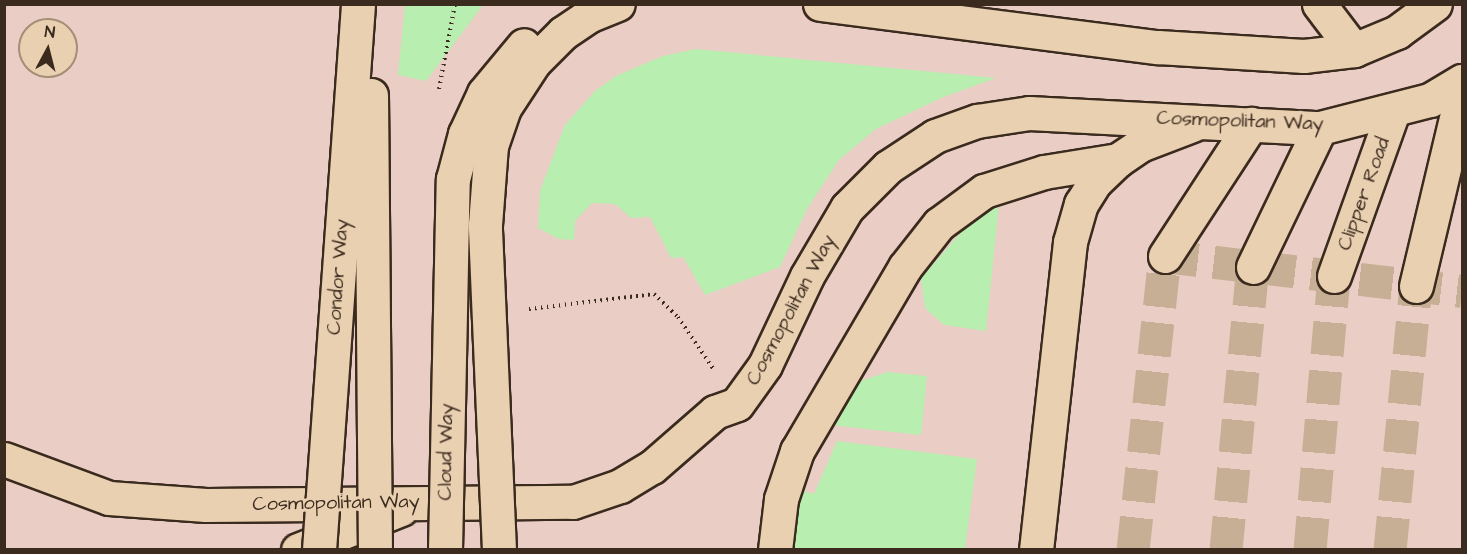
<!DOCTYPE html>
<style>
body{margin:0}
#map{position:relative;width:1467px;height:554px;overflow:hidden;background:#e9d0b1;font-family:"Architects Daughter",sans-serif}
div>[style]{position:absolute}
[style*='--x']{left:calc(var(--x)*1px);top:calc(var(--y)*1px);width:calc(var(--w)*1px);rotate:calc(var(--a)*1deg)}
.built>*{inset:0;background:#eacdc4}
.green>*{inset:0;background:#b8eeb0}
.minor-tunnel>*{height:33px;margin-top:-16.5px;transform-origin:0;background:repeating-linear-gradient(90deg,#c6af94 0 33px,transparent 0 49px)}
.path>*{height:4px;margin-top:-2px;transform-origin:0;background:repeating-linear-gradient(90deg,#3b2a1e 0 1.5px,transparent 0 6px)}
.roads{filter:drop-shadow(2px 0 #3b2a1e) drop-shadow(-2px 0 #3b2a1e) drop-shadow(0 2px #3b2a1e) drop-shadow(0 -2px #3b2a1e)}
.minor>*{height:33px;margin:-16.5px;padding:0 16.5px;transform-origin:16.5px;border-radius:16.5px;background:#e9d0b1}
.bridges{filter:drop-shadow(2px 0 #3b2a1e) drop-shadow(-2px 0 #3b2a1e) drop-shadow(0 2px #3b2a1e) drop-shadow(0 -2px #3b2a1e)}
.minor-bridge>*{height:33px;margin:-16.5px;padding:0 16.5px;transform-origin:16.5px;border-radius:16.5px;background:#e9d0b1}
span{translate:-50% -50%;white-space:nowrap;text-align:center;line-height:1.15;-webkit-text-stroke:6px #e9d0b1;paint-order:stroke}
.street-label{font-size:20px;color:#3b2a1e}
.frame{position:absolute;inset:0;border:6px solid #3b2a1e;pointer-events:none}
.north{position:absolute;left:18px;top:18px;width:60px;height:60px;box-sizing:border-box;background:#e9d0b1;border:2px solid #a38e76;border-radius:50%;rotate:7deg;font-size:16px;font-weight:700;line-height:24px;text-align:center;color:#3b2a1e}
.north::after{content:'';display:block;margin:auto;width:21px;height:27px;background:#3b2a1e;clip-path:polygon(50% 0,100% 100%,50% 72%,0 100%)}
</style>
<div id="map">
<div class="built">
<div style="clip-path:polygon(evenodd,5px 5px,1462px 5px,1462px 549px,5px 549px,5px 5px,30px 30px,66px 30px,66px 66px,30px 66px,30px 30px)"></div>
</div>
<div class="green">
<div style="clip-path:polygon(405px 5px,483px 5px,426px 81px,398px 75px)"></div>
<div style="clip-path:polygon(696px 49px,996px 78px,941px 98px,876px 129px,839px 160px,807px 209px,780px 267px,705px 295px,683px 257px,671px 258px,650px 217px,631px 218px,615px 204px,592px 203px,575px 221px,574px 240px,559px 239px,538px 228px,540px 191px,565px 125px,595px 91px,616px 76px,663px 56px)"></div>
<div style="clip-path:polygon(999px 205px,986px 331px,944px 325px,925px 308px,921px 278px,964px 229px)"></div>
<div style="clip-path:polygon(887px 372px,927px 376px,921px 435px,830px 425px,855px 383px)"></div>
<div style="clip-path:polygon(837px 441px,977px 459px,965px 549px,790px 550px,799px 490px,814px 494px)"></div>
</div>
<div class="minor-tunnel">
<div style="--x:1133;--y:550;--w:296;--a:-83.8"></div>
<div style="--x:1165;--y:256;--w:299;--a:6.7"></div>
<div style="--x:1226;--y:550;--w:284;--a:-84.6"></div>
<div style="--x:1310;--y:550;--w:275;--a:-85"></div>
<div style="--x:1390;--y:550;--w:265;--a:-84.4"></div>
</div>
<div class="path">
<div style="--x:439;--y:89;--w:86;--a:-79.3"></div>
<div style="--x:529;--y:309;--w:126;--a:-6.8"></div>
<div style="--x:654;--y:294;--w:33;--a:44"></div>
<div style="--x:678;--y:317;--w:64;--a:55.8"></div>
</div>
<div class="roads">
<div class="minor">
<div style="--x:820;--y:4;--w:341;--a:7.3"></div>
<div style="--x:1158;--y:47;--w:146;--a:3.5"></div>
<div style="--x:1304;--y:56;--w:50;--a:-6.8"></div>
<div style="--x:1354;--y:50;--w:47;--a:-22.7"></div>
<div style="--x:1397;--y:32;--w:47;--a:-36.4"></div>
<div style="--x:1319;--y:4;--w:58;--a:52.7"></div>
<div style="--x:1165;--y:256;--w:158;--a:-56.9"></div>
<div style="--x:1253;--y:267;--w:154;--a:-64.3"></div>
<div style="--x:1334;--y:276;--w:175;--a:-70.3"></div>
<div style="--x:1416;--y:286;--w:198;--a:-76.6"></div>
<div style="--x:4;--y:459;--w:112;--a:20.4"></div>
<div style="--x:109;--y:498;--w:97;--a:4.1"></div>
<div style="--x:206;--y:505;--w:367;--a:-0.5"></div>
<div style="--x:573;--y:502;--w:50;--a:-18.8"></div>
<div style="--x:620;--y:486;--w:37;--a:-31"></div>
<div style="--x:652;--y:467;--w:84;--a:-41.1"></div>
<div style="--x:715;--y:412;--w:23;--a:-20"></div>
<div style="--x:737;--y:404;--w:48;--a:-54.3"></div>
<div style="--x:765;--y:365;--w:98;--a:-64.7"></div>
<div style="--x:807;--y:276;--w:79;--a:-59.5"></div>
<div style="--x:847;--y:208;--w:58;--a:-45"></div>
<div style="--x:888;--y:167;--w:56;--a:-33.4"></div>
<div style="--x:935;--y:136;--w:45;--a:-19.7"></div>
<div style="--x:977;--y:121;--w:53;--a:-8.7"></div>
<div style="--x:1029;--y:113;--w:291;--a:3"></div>
<div style="--x:1320;--y:128;--w:114;--a:-14.3"></div>
<div style="--x:1430;--y:100;--w:37;--a:-31"></div>
<div style="--x:298;--y:550;--w:111;--a:-21.7"></div>
<div style="--x:775;--y:550;--w:51;--a:-83.3"></div>
<div style="--x:781;--y:499;--w:51;--a:-71.6"></div>
<div style="--x:797;--y:451;--w:213;--a:-59.6"></div>
<div style="--x:905;--y:267;--w:55;--a:-51.7"></div>
<div style="--x:939;--y:224;--w:56;--a:-36.3"></div>
<div style="--x:984;--y:191;--w:63;--a:-17.6"></div>
<div style="--x:1044;--y:172;--w:75;--a:-9.2"></div>
<div style="--x:1036;--y:550;--w:310;--a:-83.7"></div>
<div style="--x:1070;--y:242;--w:40;--a:-74"></div>
<div style="--x:1081;--y:204;--w:26;--a:-58"></div>
<div style="--x:1095;--y:182;--w:32;--a:-44"></div>
<div style="--x:1118;--y:160;--w:27;--a:-34"></div>
<div style="--x:1140;--y:145;--w:56;--a:-21"></div>
</div>
</div>
<div class="bridges">
<div class="minor-bridge">
<div style="--x:371;--y:95;--w:455;--a:89.5"></div>
<div style="--x:319;--y:550;--w:547;--a:-85.91"></div>
<div style="--x:445;--y:550;--w:371;--a:-88.8"></div>
<div style="--x:453;--y:179;--w:47;--a:-75.1"></div>
<div style="--x:465;--y:134;--w:45;--a:-65.1"></div>
<div style="--x:484;--y:93;--w:62;--a:-50.2"></div>
<div style="--x:499;--y:550;--w:325;--a:-92.5"></div>
<div style="--x:485;--y:225;--w:79;--a:-85.7"></div>
<div style="--x:491;--y:146;--w:40;--a:-71.1"></div>
<div style="--x:504;--y:108;--w:55;--a:-56.9"></div>
<div style="--x:534;--y:62;--w:41;--a:-45"></div>
<div style="--x:563;--y:33;--w:30;--a:-34"></div>
<div style="--x:588;--y:16;--w:32;--a:-22"></div>
</div>
</div>
<div class="street-label">
<span style="left:1240px;top:121px;rotate:2deg">Cosmopolitan Way</span>
<span style="left:1364px;top:194px;rotate:-70deg">Clipper Road</span>
<span style="left:338px;top:277px;rotate:-86deg">Condor Way</span>
<span style="left:791px;top:310px;rotate:-62deg">Cosmopolitan Way</span>
<span style="left:446px;top:452px;rotate:-89deg">Cloud Way</span>
<span style="left:336px;top:503px;rotate:-1deg">Cosmopolitan Way</span>
</div>
<div class="frame"></div>
<div class="north">N</div>
</div>
